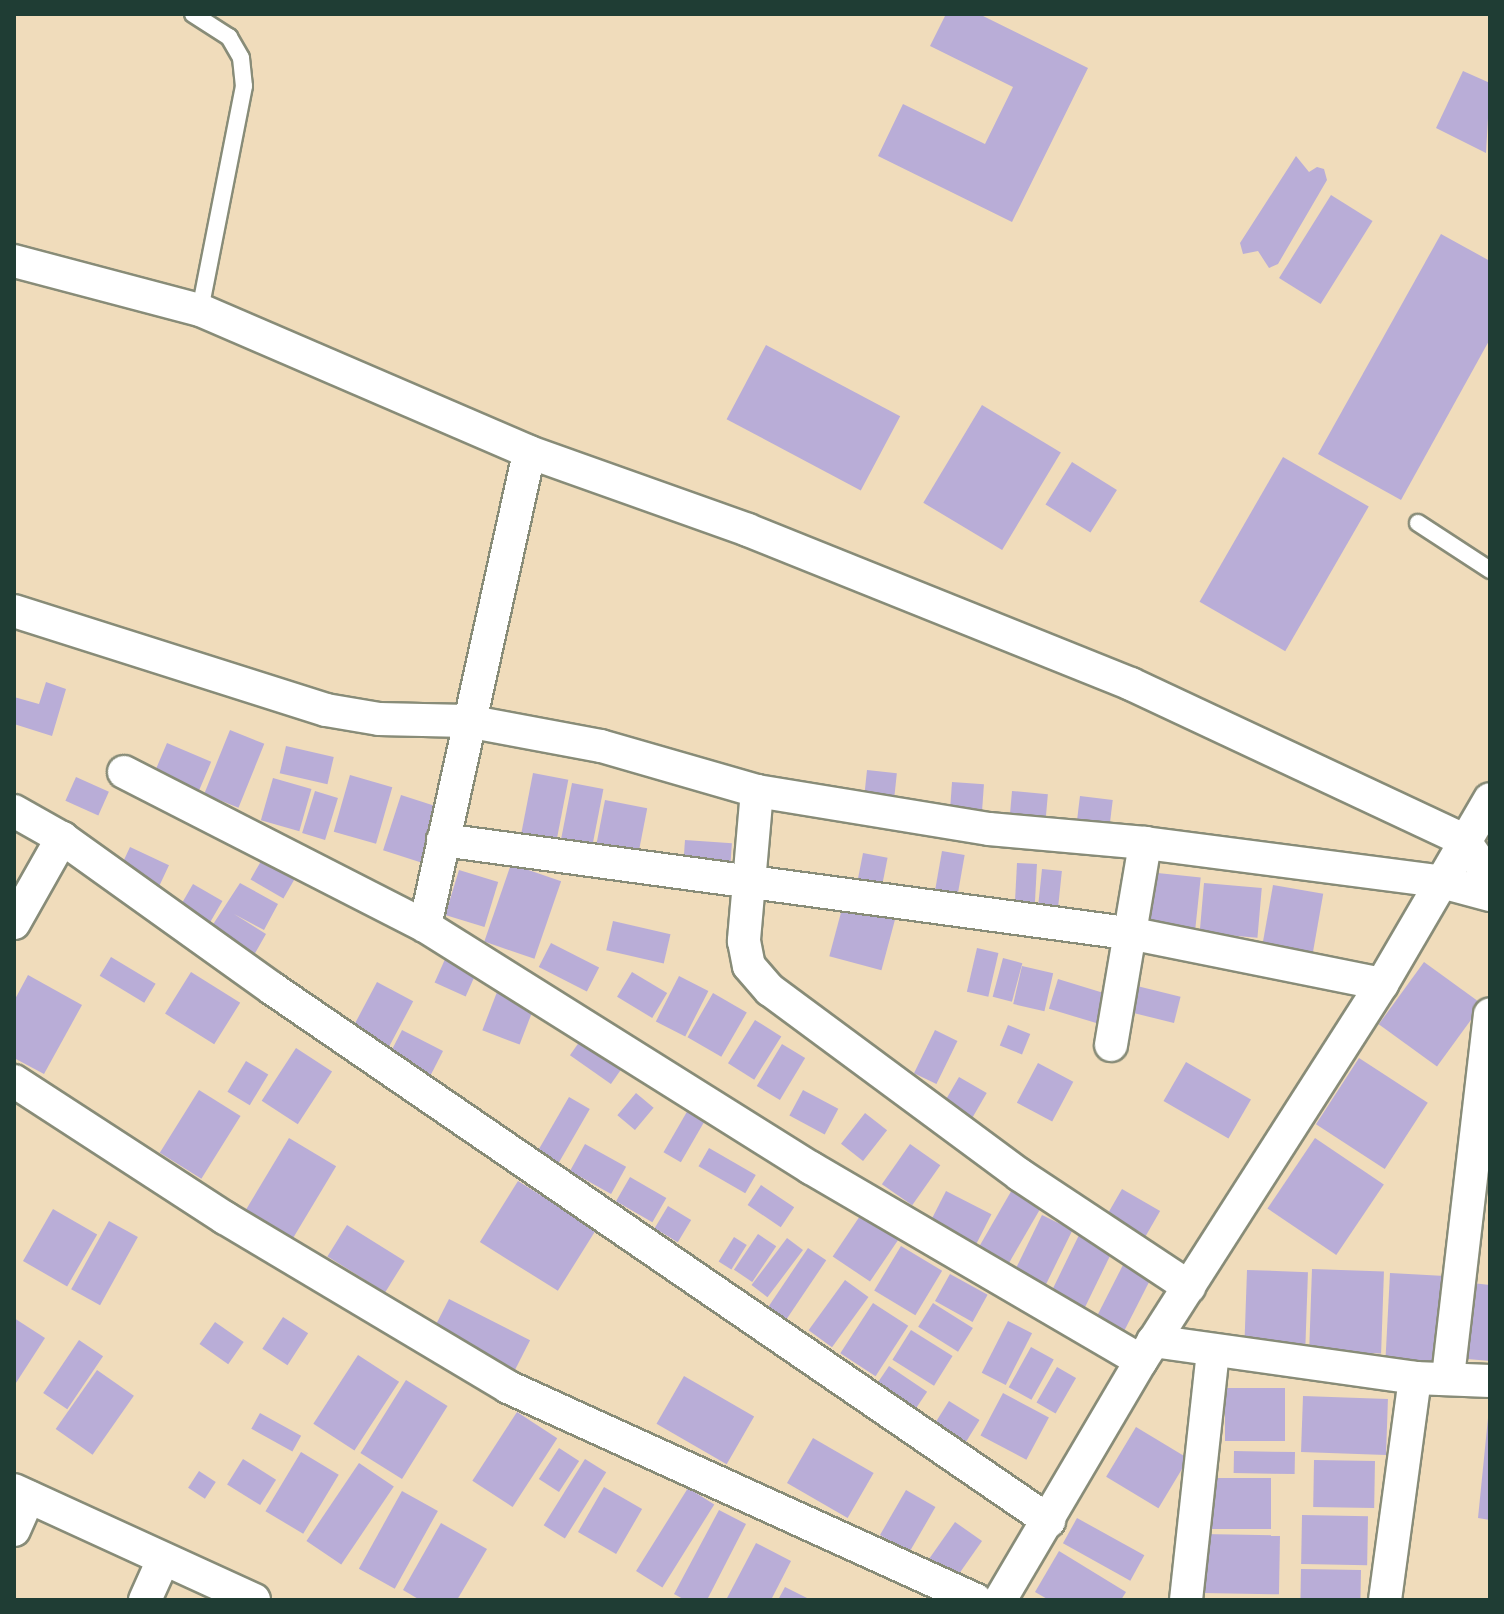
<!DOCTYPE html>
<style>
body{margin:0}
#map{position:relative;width:1504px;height:1614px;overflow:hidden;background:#f0dcbb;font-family:Itim,sans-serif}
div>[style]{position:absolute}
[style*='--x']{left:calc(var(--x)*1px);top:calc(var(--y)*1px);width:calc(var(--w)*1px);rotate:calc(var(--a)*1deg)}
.building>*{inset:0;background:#b9add7;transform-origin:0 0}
.roads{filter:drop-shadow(2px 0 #888c78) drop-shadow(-2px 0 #888c78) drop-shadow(0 2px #888c78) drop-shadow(0 -2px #888c78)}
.lane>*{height:16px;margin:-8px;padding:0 8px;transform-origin:8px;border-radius:8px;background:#fff}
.street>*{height:32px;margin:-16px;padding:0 16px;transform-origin:16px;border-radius:16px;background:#fff}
span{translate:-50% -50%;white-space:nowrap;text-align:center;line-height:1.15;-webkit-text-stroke:8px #fff;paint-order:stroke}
.frame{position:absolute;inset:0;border:16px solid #1f3d34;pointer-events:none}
</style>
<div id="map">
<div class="building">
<div style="clip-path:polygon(946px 14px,979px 14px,1088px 68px,1012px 222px,878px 156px,903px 104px,985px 144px,1013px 87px,930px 46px)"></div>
<div style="clip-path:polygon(1463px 71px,1490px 83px,1486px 153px,1436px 128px)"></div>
<div style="clip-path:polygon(1296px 156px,1309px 172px,1317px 167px,1324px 169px,1327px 180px,1278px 264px,1269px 268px,1258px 251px,1243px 254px,1240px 243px)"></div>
<div style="left:1331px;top:195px;width:49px;height:98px;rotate:32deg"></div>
<div style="clip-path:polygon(1441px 234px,1490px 261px,1490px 339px,1401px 500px,1318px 454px)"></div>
<div style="left:766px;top:345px;width:152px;height:84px;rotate:28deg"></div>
<div style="left:982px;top:405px;width:92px;height:114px;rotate:31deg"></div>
<div style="left:1283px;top:457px;width:99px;height:167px;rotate:30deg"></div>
<div style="left:1072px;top:462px;width:53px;height:50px;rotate:32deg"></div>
<div style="clip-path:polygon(46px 682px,66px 689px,52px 736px,14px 724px,14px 697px,39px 704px)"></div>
<div style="left:230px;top:730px;width:37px;height:69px;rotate:22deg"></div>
<div style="left:167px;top:743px;width:48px;height:33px;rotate:23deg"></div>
<div style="left:286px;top:746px;width:49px;height:28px;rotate:13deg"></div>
<div style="left:867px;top:770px;width:30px;height:32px;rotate:6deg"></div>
<div style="left:533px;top:773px;width:36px;height:70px;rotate:11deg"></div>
<div style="left:350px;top:775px;width:44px;height:59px;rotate:16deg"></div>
<div style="left:76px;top:777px;width:36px;height:26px;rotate:24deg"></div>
<div style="left:273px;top:778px;width:40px;height:44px;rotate:16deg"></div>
<div style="left:952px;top:782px;width:32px;height:31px;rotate:4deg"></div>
<div style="left:572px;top:783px;width:32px;height:67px;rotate:11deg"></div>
<div style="left:315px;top:791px;width:24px;height:44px;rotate:17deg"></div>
<div style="left:1012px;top:791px;width:36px;height:28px;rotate:5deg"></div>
<div style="left:401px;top:795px;width:40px;height:58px;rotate:18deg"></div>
<div style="left:1080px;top:796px;width:33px;height:32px;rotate:7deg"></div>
<div style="left:605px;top:800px;width:43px;height:55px;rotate:11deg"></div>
<div style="left:685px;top:840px;width:47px;height:31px;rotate:4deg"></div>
<div style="left:130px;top:847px;width:43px;height:28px;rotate:25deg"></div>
<div style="left:942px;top:851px;width:23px;height:52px;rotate:10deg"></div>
<div style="left:863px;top:853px;width:25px;height:36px;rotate:11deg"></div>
<div style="left:264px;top:856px;width:38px;height:27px;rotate:30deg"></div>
<div style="left:1017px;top:863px;width:20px;height:41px;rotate:3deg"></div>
<div style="left:511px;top:864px;width:53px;height:82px;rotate:19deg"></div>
<div style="left:1042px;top:869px;width:20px;height:39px;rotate:6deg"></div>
<div style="left:459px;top:870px;width:41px;height:47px;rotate:17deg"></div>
<div style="left:1148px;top:872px;width:53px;height:51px;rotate:6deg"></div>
<div style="clip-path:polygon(240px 883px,278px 904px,264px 930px,234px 914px,266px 934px,254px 955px,210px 929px)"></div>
<div style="left:1204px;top:883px;width:58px;height:50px;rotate:5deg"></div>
<div style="left:193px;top:884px;width:34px;height:33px;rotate:30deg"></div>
<div style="left:1273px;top:885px;width:51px;height:62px;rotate:10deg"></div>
<div style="left:843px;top:905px;width:54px;height:53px;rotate:15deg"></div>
<div style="left:613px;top:921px;width:59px;height:30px;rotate:13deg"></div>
<div style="left:551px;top:943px;width:54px;height:27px;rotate:27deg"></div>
<div style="left:977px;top:948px;width:22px;height:45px;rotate:13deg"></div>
<div style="left:111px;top:957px;width:52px;height:22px;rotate:31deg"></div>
<div style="left:446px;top:957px;width:34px;height:28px;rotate:24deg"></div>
<div style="left:1003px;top:958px;width:20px;height:40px;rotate:15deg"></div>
<div style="left:1424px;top:962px;width:72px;height:77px;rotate:36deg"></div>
<div style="left:1022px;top:966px;width:32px;height:39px;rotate:13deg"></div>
<div style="left:191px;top:972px;width:58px;height:49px;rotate:32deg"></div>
<div style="left:632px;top:972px;width:41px;height:29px;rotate:31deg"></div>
<div style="clip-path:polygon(28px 975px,82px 1005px,44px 1074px,14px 1058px,14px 1001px)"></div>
<div style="left:679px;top:976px;width:33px;height:51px;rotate:27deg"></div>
<div style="left:1058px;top:979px;width:52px;height:31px;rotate:17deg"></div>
<div style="left:377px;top:982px;width:41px;height:56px;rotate:28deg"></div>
<div style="left:1133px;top:985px;width:49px;height:27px;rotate:14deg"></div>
<div style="left:497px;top:992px;width:40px;height:41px;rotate:21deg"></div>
<div style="left:713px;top:993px;width:39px;height:51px;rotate:30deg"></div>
<div style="left:755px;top:1020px;width:31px;height:51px;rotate:32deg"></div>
<div style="left:1008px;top:1025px;width:24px;height:22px;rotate:22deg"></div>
<div style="left:402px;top:1030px;width:46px;height:34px;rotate:27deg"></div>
<div style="left:935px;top:1030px;width:25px;height:48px;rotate:26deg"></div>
<div style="left:582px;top:1038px;width:50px;height:21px;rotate:35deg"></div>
<div style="left:782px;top:1044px;width:27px;height:49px;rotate:31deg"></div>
<div style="left:296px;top:1048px;width:43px;height:63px;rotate:33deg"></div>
<div style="left:1359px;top:1058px;width:82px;height:79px;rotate:33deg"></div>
<div style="left:246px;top:1061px;width:26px;height:36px;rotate:31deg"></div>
<div style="left:1186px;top:1062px;width:75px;height:45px;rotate:30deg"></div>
<div style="left:1038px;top:1063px;width:40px;height:45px;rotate:28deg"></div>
<div style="left:959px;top:1077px;width:32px;height:29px;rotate:30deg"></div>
<div style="left:199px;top:1090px;width:49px;height:74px;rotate:32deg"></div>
<div style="left:803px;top:1090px;width:40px;height:29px;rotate:28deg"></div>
<div style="left:636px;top:1093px;width:23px;height:29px;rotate:40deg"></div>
<div style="left:569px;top:1097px;width:24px;height:71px;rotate:30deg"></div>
<div style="left:692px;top:1103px;width:20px;height:57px;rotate:30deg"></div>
<div style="left:865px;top:1113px;width:28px;height:39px;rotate:38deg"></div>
<div style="left:289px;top:1138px;width:55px;height:90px;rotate:31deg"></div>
<div style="left:1315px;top:1138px;width:83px;height:85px;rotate:34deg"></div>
<div style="left:585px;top:1144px;width:47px;height:31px;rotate:29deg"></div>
<div style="left:910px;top:1144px;width:37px;height:49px;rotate:35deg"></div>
<div style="left:709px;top:1148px;width:54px;height:21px;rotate:30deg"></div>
<div style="left:630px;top:1177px;width:42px;height:28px;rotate:30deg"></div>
<div style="left:518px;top:1181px;width:92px;height:72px;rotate:32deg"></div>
<div style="left:761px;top:1185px;width:40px;height:24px;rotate:34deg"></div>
<div style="left:1013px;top:1188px;width:34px;height:69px;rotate:30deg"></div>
<div style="left:1122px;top:1189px;width:44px;height:36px;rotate:30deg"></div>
<div style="left:946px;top:1191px;width:51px;height:34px;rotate:27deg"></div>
<div style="left:668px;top:1206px;width:27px;height:26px;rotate:31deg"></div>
<div style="left:53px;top:1209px;width:51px;height:60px;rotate:30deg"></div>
<div style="left:864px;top:1210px;width:45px;height:56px;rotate:34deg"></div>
<div style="left:1042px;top:1215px;width:34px;height:67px;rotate:26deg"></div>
<div style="left:109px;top:1221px;width:33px;height:78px;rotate:29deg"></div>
<div style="left:347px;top:1225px;width:68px;height:37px;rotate:32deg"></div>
<div style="left:1080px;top:1233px;width:37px;height:67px;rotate:26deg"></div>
<div style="left:758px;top:1234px;width:22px;height:43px;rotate:34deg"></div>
<div style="left:734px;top:1237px;width:15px;height:29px;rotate:32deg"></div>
<div style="left:787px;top:1238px;width:20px;height:59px;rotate:37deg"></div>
<div style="left:901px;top:1246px;width:48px;height:52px;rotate:31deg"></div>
<div style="left:808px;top:1248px;width:22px;height:75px;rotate:34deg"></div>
<div style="left:1124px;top:1263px;width:31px;height:67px;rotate:27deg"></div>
<div style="left:1312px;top:1269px;width:72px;height:82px;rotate:2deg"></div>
<div style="left:1247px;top:1270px;width:61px;height:77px;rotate:2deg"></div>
<div style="left:1390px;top:1273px;width:55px;height:89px;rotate:3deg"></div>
<div style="left:950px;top:1274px;width:43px;height:31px;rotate:29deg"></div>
<div style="left:845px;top:1280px;width:29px;height:62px;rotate:36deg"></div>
<div style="clip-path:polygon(1463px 1282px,1490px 1285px,1490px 1361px,1456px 1358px)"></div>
<div style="left:449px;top:1299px;width:91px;height:39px;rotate:27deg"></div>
<div style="left:873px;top:1303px;width:42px;height:60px;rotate:33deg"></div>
<div style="left:933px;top:1303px;width:47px;height:28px;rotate:32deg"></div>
<div style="left:283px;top:1317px;width:30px;height:38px;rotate:33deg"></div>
<div style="clip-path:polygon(14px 1318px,45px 1338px,14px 1386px)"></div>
<div style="left:1008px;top:1321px;width:27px;height:58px;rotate:27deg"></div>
<div style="left:215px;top:1322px;width:35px;height:27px;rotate:35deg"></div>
<div style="left:911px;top:1330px;width:49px;height:35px;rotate:32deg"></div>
<div style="left:79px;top:1340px;width:29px;height:64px;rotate:34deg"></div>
<div style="left:1031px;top:1347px;width:26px;height:46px;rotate:29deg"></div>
<div style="left:358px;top:1355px;width:49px;height:82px;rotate:33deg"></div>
<div style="left:889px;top:1366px;width:46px;height:32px;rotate:34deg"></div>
<div style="left:1057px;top:1367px;width:22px;height:41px;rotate:30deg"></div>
<div style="left:97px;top:1370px;width:45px;height:72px;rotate:35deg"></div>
<div style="left:684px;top:1376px;width:81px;height:55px;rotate:30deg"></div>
<div style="left:406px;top:1380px;width:49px;height:86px;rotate:32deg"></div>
<div style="left:1225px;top:1388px;width:60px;height:53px"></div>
<div style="left:1003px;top:1393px;width:52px;height:48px;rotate:28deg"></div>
<div style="left:1303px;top:1396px;width:85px;height:56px;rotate:2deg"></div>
<div style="left:949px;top:1401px;width:36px;height:29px;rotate:32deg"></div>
<div style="left:517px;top:1412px;width:48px;height:82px;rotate:33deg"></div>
<div style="left:260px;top:1413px;width:47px;height:18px;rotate:29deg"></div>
<div style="clip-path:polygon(1488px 1418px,1490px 1418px,1490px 1520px,1478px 1518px)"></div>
<div style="left:1136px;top:1427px;width:61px;height:58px;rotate:31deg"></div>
<div style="left:813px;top:1438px;width:70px;height:52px;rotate:30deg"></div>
<div style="left:559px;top:1448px;width:24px;height:37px;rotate:33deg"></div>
<div style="left:1234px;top:1451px;width:61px;height:22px;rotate:1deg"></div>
<div style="left:301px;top:1452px;width:44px;height:69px;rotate:31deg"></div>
<div style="left:243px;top:1459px;width:39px;height:30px;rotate:32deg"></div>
<div style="left:585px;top:1459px;width:25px;height:78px;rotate:32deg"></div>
<div style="left:1314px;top:1460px;width:61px;height:47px;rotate:1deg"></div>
<div style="left:359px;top:1463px;width:42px;height:94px;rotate:34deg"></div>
<div style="left:199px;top:1471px;width:20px;height:20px;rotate:33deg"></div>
<div style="left:1209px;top:1478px;width:62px;height:51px"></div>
<div style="left:604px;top:1487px;width:44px;height:52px;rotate:30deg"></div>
<div style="left:688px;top:1488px;width:31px;height:98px;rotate:32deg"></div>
<div style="left:906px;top:1490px;width:34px;height:52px;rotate:30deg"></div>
<div style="left:402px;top:1491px;width:41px;height:89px;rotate:29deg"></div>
<div style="clip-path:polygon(719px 1510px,746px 1524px,707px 1600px,685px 1600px,674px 1594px)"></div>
<div style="left:1302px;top:1515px;width:66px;height:49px;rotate:1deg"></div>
<div style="left:1077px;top:1518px;width:77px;height:29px;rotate:29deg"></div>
<div style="left:955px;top:1522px;width:33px;height:45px;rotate:35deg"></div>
<div style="clip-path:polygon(441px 1523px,487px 1549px,457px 1600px,420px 1600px,403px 1590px)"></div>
<div style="left:1203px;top:1534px;width:77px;height:59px;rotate:1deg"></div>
<div style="clip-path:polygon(756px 1543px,791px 1561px,771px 1600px,726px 1600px)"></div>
<div style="clip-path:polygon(1059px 1551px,1126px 1592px,1121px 1600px,1049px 1600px,1035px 1592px)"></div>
<div style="left:1301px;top:1569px;width:60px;height:31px;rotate:1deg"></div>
<div style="clip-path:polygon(785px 1587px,811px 1600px,778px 1600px)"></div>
</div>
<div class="roads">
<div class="lane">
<div style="--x:193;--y:14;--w:43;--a:32.6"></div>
<div style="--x:229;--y:37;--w:24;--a:60"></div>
<div style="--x:241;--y:58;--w:28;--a:84"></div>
<div style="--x:244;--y:86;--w:228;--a:101.1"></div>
<div style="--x:1418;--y:523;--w:86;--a:33.1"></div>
</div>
<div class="street">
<div style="--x:14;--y:261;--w:192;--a:14.8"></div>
<div style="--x:200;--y:310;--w:358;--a:23.3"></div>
<div style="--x:529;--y:452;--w:232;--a:19.6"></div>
<div style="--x:748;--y:530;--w:413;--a:21.9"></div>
<div style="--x:1131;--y:684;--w:368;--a:25.1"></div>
<div style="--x:1464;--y:840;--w:46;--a:55.6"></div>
<div style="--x:14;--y:611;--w:327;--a:17.6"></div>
<div style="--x:326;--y:710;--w:54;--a:9.6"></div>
<div style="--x:379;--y:719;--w:88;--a:1.3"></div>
<div style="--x:467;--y:721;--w:136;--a:10.6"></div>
<div style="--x:601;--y:746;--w:162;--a:16.1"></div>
<div style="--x:757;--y:791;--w:235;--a:9.3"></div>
<div style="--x:989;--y:829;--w:157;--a:5.1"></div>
<div style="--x:1145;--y:843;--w:295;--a:7.4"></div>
<div style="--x:1438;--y:881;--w:54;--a:15.1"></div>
<div style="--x:124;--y:772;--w:338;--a:27.1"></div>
<div style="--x:425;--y:926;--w:456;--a:32.1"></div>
<div style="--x:811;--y:1168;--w:382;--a:30.3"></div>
<div style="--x:757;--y:791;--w:151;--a:95"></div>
<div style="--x:744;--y:941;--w:25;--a:79"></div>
<div style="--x:749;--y:966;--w:32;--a:49"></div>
<div style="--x:770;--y:990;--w:311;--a:36.5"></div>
<div style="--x:1020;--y:1175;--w:203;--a:33.5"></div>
<div style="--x:14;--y:811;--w:55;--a:29.4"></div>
<div style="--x:62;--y:838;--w:259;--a:35.6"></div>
<div style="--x:273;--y:989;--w:941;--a:34.43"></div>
<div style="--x:443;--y:840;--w:697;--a:7.75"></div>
<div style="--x:1134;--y:934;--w:253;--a:11.4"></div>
<div style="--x:14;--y:923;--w:98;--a:-60.5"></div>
<div style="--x:425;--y:926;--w:485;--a:-77.6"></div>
<div style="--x:1111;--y:1045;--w:205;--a:-80.4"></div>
<div style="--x:14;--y:1081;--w:252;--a:33"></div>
<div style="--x:225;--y:1218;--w:330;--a:30.8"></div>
<div style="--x:508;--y:1387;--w:514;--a:24.47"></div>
<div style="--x:1153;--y:1341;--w:265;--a:8"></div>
<div style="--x:1415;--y:1378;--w:75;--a:2.3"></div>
<div style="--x:1448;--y:1377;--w:365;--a:-83.4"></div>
<div style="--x:14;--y:1490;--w:264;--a:24.6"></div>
<div style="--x:14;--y:1530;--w:36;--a:-66"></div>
<div style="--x:145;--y:1600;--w:44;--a:-65.8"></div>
<div style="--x:1000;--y:1600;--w:277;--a:-59.5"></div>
<div style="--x:1141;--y:1361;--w:447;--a:-57.4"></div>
<div style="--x:1382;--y:984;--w:214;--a:-59.7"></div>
<div style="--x:1186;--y:1600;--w:248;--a:-83.8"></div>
<div style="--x:1385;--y:1600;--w:224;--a:-82.3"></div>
</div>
</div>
<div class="frame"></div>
</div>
